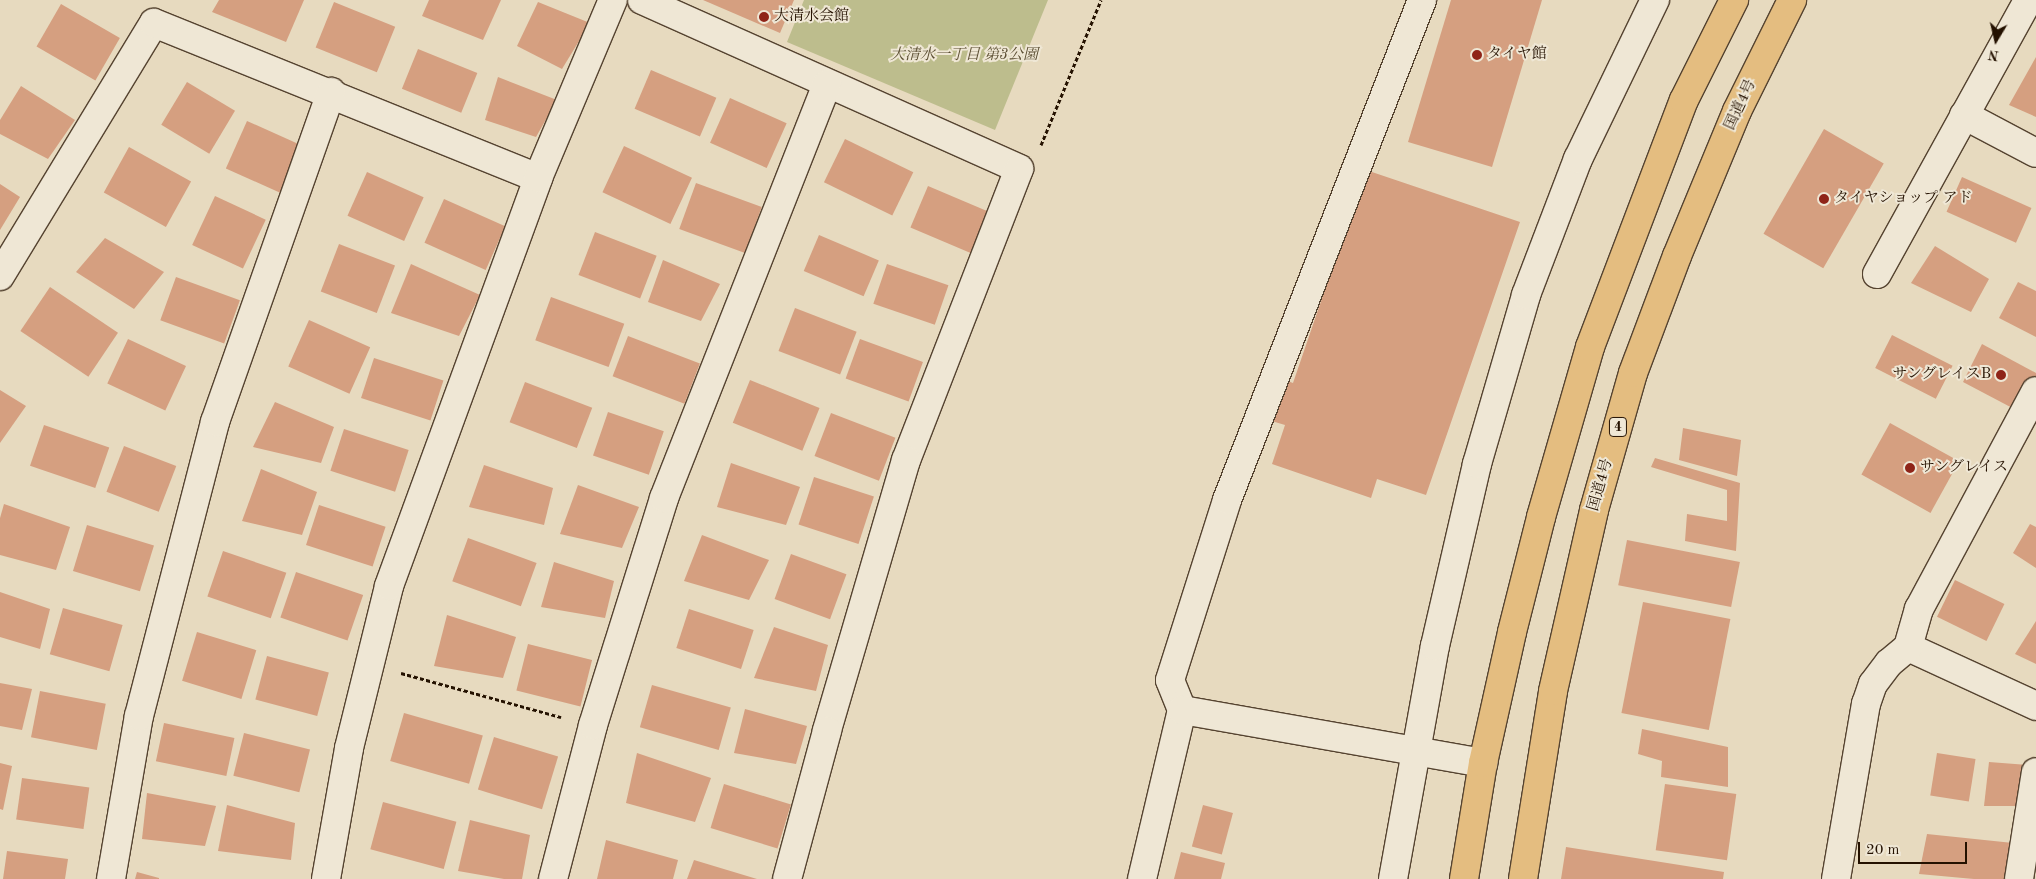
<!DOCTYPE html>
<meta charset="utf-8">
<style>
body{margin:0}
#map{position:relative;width:2036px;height:879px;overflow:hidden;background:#e7dabf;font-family:"Old Standard TT","Noto Serif JP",serif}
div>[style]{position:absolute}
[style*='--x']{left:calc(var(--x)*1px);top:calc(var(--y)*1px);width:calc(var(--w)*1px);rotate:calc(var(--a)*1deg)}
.green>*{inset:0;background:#bdbd8d}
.building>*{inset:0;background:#d59f80;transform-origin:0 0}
.path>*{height:3px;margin-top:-1.5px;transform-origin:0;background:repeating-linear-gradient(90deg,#241100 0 4px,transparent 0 6.5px)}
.roads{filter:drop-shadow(1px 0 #554330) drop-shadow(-1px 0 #554330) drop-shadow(0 1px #554330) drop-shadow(0 -1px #554330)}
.minor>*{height:28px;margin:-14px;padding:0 14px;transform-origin:14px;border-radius:14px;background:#efe7d5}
.highway>*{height:28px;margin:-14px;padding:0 14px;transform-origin:14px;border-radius:14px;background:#e4bd80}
.dots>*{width:14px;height:14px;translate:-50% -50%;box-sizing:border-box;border:2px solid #efe7d5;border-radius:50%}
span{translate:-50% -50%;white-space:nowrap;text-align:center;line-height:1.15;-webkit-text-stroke:4px #efe7d5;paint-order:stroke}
.shield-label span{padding:1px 4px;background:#efe7d5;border:1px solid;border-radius:4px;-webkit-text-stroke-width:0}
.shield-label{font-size:14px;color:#241100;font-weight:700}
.poi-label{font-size:15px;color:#241100}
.left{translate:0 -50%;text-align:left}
.right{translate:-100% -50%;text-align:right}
.park-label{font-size:15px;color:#5a4d31;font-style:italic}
.street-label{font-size:15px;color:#241100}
.north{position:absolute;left:1971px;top:15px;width:50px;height:50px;-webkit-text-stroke:4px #efe7d5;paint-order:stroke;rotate:189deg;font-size:14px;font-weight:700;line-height:20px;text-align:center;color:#241100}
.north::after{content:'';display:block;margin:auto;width:18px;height:22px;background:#241100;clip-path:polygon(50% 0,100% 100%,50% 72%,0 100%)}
.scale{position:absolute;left:1858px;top:842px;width:109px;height:22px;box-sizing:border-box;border:2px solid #241100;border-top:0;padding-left:6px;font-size:15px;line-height:18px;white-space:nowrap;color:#241100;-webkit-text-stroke:4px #efe7d5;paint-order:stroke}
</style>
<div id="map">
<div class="green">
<div style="clip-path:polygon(804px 0,1048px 0,995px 130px,787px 42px)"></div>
</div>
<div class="building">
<div style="clip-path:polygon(219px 0,304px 0,286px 42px,212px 12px)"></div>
<div style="clip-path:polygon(429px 0,501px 0,483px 40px,422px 16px)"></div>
<div style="clip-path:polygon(703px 0,794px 0,780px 33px)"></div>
<div style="clip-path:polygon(1451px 0,1542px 0,1492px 167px,1408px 142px)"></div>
<div style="left:334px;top:2px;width:66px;height:49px;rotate:22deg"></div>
<div style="clip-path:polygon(538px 2px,590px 23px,562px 69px,517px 46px)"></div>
<div style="left:61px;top:4px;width:68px;height:49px;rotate:30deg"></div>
<div style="left:418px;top:49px;width:64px;height:43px;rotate:22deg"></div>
<div style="clip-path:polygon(2036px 57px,2036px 117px,2009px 105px)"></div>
<div style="left:651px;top:70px;width:71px;height:42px;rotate:23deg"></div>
<div style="clip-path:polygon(498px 77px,557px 100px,536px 137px,485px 120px)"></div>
<div style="left:187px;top:82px;width:56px;height:50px;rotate:31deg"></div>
<div style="clip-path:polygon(21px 86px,75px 120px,48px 159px,0 134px,0 120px)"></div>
<div style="left:730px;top:98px;width:62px;height:49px;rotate:24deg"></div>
<div style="left:247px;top:121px;width:60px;height:52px;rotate:24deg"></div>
<div style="left:1824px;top:129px;width:69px;height:121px;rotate:30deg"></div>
<div style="left:845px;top:139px;width:76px;height:48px;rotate:26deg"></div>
<div style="left:624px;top:146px;width:75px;height:51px;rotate:25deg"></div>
<div style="left:129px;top:147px;width:71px;height:52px;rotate:29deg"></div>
<div style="clip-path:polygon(1366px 170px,1520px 222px,1426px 495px,1377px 479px,1371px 498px,1272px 464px,1285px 425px,1268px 420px,1282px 379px,1293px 383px)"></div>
<div style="left:367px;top:172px;width:62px;height:48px;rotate:24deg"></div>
<div style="left:1962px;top:177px;width:76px;height:38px;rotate:24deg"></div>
<div style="left:696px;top:183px;width:70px;height:49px;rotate:20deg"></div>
<div style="clip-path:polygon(0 184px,20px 197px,0 230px)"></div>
<div style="left:928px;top:186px;width:66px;height:45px;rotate:23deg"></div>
<div style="left:215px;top:196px;width:56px;height:54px;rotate:25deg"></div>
<div style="left:444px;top:199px;width:67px;height:48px;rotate:24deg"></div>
<div style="left:595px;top:232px;width:66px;height:46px;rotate:21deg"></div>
<div style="left:819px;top:235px;width:65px;height:39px;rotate:23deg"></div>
<div style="clip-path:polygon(105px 238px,164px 272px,134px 309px,76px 272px)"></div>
<div style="left:339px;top:244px;width:60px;height:51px;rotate:21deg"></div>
<div style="clip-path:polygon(1935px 246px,1989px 279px,1971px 312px,1911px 283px)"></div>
<div style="clip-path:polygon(663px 260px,720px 284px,701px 321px,648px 302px)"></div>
<div style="clip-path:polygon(411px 264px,480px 295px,459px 336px,391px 313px)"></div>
<div style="left:887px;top:264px;width:65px;height:42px;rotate:19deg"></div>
<div style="left:176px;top:277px;width:68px;height:46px;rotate:20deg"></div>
<div style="clip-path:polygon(2018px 282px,2036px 291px,2036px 337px,1999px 318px)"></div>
<div style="left:50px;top:287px;width:82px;height:53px;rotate:34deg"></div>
<div style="left:551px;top:297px;width:78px;height:46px;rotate:20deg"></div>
<div style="left:795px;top:308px;width:66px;height:46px;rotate:21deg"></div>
<div style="left:309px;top:320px;width:67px;height:51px;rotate:24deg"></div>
<div style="left:1892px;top:335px;width:68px;height:37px;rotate:27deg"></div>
<div style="left:628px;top:336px;width:77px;height:43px;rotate:21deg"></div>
<div style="left:128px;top:339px;width:64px;height:49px;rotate:25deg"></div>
<div style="left:860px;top:339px;width:67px;height:42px;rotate:20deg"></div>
<div style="clip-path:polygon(1982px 344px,2036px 373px,2036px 378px,2018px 411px,1963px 382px)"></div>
<div style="left:374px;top:358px;width:73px;height:42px;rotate:18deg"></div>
<div style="left:750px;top:380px;width:75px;height:46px;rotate:22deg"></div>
<div style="left:525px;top:382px;width:72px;height:43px;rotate:21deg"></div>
<div style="clip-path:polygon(0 390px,26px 406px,0 443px)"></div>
<div style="clip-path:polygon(275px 402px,334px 427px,321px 463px,253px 447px)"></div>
<div style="left:608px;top:412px;width:59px;height:46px;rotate:19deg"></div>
<div style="left:831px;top:413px;width:69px;height:46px;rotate:21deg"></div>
<div style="left:1890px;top:423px;width:79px;height:59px;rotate:29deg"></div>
<div style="left:44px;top:425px;width:69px;height:43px;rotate:19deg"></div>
<div style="clip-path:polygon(1683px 428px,1741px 440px,1737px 476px,1679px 460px)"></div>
<div style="left:344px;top:429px;width:68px;height:44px;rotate:18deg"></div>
<div style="left:124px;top:446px;width:56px;height:49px;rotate:21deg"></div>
<div style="clip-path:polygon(1655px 458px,1740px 483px,1736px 551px,1685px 541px,1687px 514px,1727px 521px,1727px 490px,1651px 467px)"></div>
<div style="clip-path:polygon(731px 463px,800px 487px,786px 525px,717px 507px)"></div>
<div style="clip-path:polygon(484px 465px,553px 488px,544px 525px,469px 507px)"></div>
<div style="clip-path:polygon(261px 469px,317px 492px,302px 535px,242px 521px)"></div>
<div style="left:814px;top:477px;width:63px;height:50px;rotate:18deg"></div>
<div style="clip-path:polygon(578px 485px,639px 507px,622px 548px,560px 534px)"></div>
<div style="clip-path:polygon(4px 504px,70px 527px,56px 570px,0 555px,0 518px)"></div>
<div style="left:319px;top:505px;width:70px;height:42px;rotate:18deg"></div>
<div style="clip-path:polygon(2030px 524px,2036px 527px,2036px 568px,2013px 553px)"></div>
<div style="left:87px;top:525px;width:70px;height:48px;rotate:17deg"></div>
<div style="clip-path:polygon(702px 535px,769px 560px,749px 600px,684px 581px)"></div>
<div style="left:468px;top:538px;width:73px;height:46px;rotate:20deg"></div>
<div style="left:1627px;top:540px;width:115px;height:46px;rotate:11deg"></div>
<div style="left:223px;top:551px;width:67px;height:48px;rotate:19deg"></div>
<div style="left:791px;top:554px;width:59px;height:48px;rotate:20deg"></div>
<div style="clip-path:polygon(554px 562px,614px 581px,605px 618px,541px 607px)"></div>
<div style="left:296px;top:572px;width:71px;height:48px;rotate:19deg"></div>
<div style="left:1955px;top:580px;width:55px;height:41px;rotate:26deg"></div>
<div style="clip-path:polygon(0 592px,50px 609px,40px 649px,0 637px)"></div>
<div style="left:1643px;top:602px;width:89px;height:113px;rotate:11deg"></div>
<div style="left:63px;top:608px;width:62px;height:48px;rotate:16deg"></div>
<div style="left:689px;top:609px;width:68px;height:41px;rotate:18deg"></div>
<div style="clip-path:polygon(447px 615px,516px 637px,503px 678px,434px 666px)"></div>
<div style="clip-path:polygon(2036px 621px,2036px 664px,2015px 654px)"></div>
<div style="clip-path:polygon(774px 627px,828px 645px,816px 691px,754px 678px)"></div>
<div style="left:197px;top:632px;width:62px;height:51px;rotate:17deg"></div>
<div style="left:528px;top:644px;width:66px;height:48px;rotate:14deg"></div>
<div style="left:267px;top:656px;width:64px;height:45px;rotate:15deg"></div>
<div style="clip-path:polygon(0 683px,32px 689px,22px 730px,0 726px)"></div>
<div style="left:652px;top:685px;width:82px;height:44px;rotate:16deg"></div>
<div style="left:40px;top:691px;width:67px;height:47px;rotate:11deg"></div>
<div style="clip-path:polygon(745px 709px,807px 726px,796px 764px,734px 753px)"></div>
<div style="left:404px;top:713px;width:82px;height:50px;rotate:16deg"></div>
<div style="left:164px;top:723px;width:72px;height:39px;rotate:12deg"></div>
<div style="clip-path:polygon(1642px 729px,1728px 747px,1728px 787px,1661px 777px,1662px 761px,1638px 754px)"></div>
<div style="left:244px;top:733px;width:68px;height:44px;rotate:14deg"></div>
<div style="left:494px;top:737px;width:67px;height:55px;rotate:17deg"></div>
<div style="clip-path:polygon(637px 753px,711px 778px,695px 822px,626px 803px)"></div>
<div style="left:1937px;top:753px;width:39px;height:43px;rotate:9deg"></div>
<div style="clip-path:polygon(1989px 762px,2028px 765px,2020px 806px,1984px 806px)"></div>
<div style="clip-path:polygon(0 763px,12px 766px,3px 810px,0 809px)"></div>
<div style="left:22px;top:778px;width:68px;height:42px;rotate:8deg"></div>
<div style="left:724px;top:784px;width:70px;height:46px;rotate:17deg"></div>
<div style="left:1665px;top:784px;width:72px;height:67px;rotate:8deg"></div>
<div style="clip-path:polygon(147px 793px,216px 806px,205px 846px,142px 839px)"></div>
<div style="left:383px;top:802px;width:76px;height:49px;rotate:15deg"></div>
<div style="clip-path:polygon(227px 805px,295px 823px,291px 860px,218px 851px)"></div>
<div style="left:1203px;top:805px;width:31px;height:43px;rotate:15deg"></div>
<div style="clip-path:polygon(470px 820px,530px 835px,522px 879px,504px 879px,458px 871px)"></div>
<div style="clip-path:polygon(1927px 834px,2013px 843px,2007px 879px,1974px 879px,1919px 874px)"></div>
<div style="clip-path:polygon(606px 840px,678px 860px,673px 879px,597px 879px)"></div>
<div style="clip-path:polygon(1566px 847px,1724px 872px,1723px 879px,1561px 879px)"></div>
<div style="clip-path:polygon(7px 851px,68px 859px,65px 879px,3px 879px)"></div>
<div style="clip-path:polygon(1181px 852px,1225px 863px,1221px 879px,1174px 879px)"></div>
<div style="clip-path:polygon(694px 860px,757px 879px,687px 879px)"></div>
<div style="clip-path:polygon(137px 872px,159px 878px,159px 879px,135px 879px)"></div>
</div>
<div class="path">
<div style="--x:1041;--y:145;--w:157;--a:-67.5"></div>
<div style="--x:401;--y:673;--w:166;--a:15.4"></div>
</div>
<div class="roads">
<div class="minor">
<div style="--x:642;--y:0;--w:413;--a:24.1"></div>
<div style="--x:1019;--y:169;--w:312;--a:111.2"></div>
<div style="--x:906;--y:460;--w:282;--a:106.3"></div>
<div style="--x:827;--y:731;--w:153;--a:105.1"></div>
<div style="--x:1964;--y:115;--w:81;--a:27.8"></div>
<div style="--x:1877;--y:274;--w:313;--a:-61.1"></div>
<div style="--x:0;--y:276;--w:296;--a:-58.7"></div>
<div style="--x:154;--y:23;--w:414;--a:22"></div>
<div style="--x:1908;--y:647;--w:141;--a:24.7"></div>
<div style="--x:1182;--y:710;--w:32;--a:-112"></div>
<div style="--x:1170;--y:680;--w:189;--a:-72.4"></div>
<div style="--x:1227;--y:500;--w:537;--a:-68.69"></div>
<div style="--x:111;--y:879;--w:165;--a:-80.3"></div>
<div style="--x:139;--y:716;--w:304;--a:-75.5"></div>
<div style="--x:215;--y:422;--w:350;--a:-70.6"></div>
<div style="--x:326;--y:879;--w:133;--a:-80"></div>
<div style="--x:349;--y:748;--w:167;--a:-76.1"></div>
<div style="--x:389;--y:586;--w:434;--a:-69.9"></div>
<div style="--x:538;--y:178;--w:193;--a:-67.2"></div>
<div style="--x:553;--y:879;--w:159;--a:-75.4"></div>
<div style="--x:593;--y:725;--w:238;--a:-72.6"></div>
<div style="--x:664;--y:498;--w:445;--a:-68.5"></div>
<div style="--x:1142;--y:879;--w:174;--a:-76.7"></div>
<div style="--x:1182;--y:710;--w:306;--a:10"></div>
<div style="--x:1393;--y:879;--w:237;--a:-79.8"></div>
<div style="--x:1435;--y:646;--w:187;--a:-77"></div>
<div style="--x:1477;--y:464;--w:176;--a:-73.8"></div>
<div style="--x:1526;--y:295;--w:146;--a:-69.1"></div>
<div style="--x:1578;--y:159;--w:177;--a:-64.2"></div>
<div style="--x:1836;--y:879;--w:178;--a:-80.3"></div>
<div style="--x:1866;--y:704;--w:21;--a:-71"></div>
<div style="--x:1873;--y:684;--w:26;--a:-53"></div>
<div style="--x:1889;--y:663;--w:25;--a:-40"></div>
<div style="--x:1908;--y:647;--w:40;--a:-74"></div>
<div style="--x:1919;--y:609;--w:247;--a:-61.8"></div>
<div style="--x:2019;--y:879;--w:108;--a:-81"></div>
</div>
<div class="highway">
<div style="--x:1464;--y:879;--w:118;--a:-80.7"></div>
<div style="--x:1483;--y:763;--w:134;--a:-77.5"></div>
<div style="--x:1512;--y:632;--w:119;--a:-75.8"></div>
<div style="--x:1541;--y:517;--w:177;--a:-73.9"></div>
<div style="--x:1590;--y:347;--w:264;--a:-69.2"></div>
<div style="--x:1684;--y:100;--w:112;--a:-63.4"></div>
<div style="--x:1523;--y:879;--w:190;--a:-80.9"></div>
<div style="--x:1553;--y:691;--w:186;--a:-77.2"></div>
<div style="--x:1594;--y:510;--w:142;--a:-74.1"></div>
<div style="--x:1633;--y:373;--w:125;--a:-69.4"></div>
<div style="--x:1677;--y:256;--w:157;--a:-67.5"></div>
<div style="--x:1737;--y:111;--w:124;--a:-63.6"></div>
</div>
</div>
<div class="dots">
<div style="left:764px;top:17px;background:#8f2418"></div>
<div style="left:1477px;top:55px;background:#8f2418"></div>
<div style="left:1824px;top:199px;background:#8f2418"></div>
<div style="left:2001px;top:375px;background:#8f2418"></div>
<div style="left:1910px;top:468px;background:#8f2418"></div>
</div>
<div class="shield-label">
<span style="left:1618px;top:427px">4</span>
</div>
<div class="poi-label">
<span class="left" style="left:774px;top:17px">大清水会館</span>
<span class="left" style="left:1487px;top:55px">タイヤ館</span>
<span class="left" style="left:1834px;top:199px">タイヤショップ アド</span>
<span class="right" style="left:1991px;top:375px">サングレイスB</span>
<span class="left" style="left:1920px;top:468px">サングレイス</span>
</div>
<div class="park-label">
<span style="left:964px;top:56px">大清水一丁目 第3公園</span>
</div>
<div class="street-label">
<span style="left:1741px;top:105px;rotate:-65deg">国道4号</span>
<span style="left:1601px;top:485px;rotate:-74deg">国道4号</span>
</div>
<div class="north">N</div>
<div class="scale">20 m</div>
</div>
